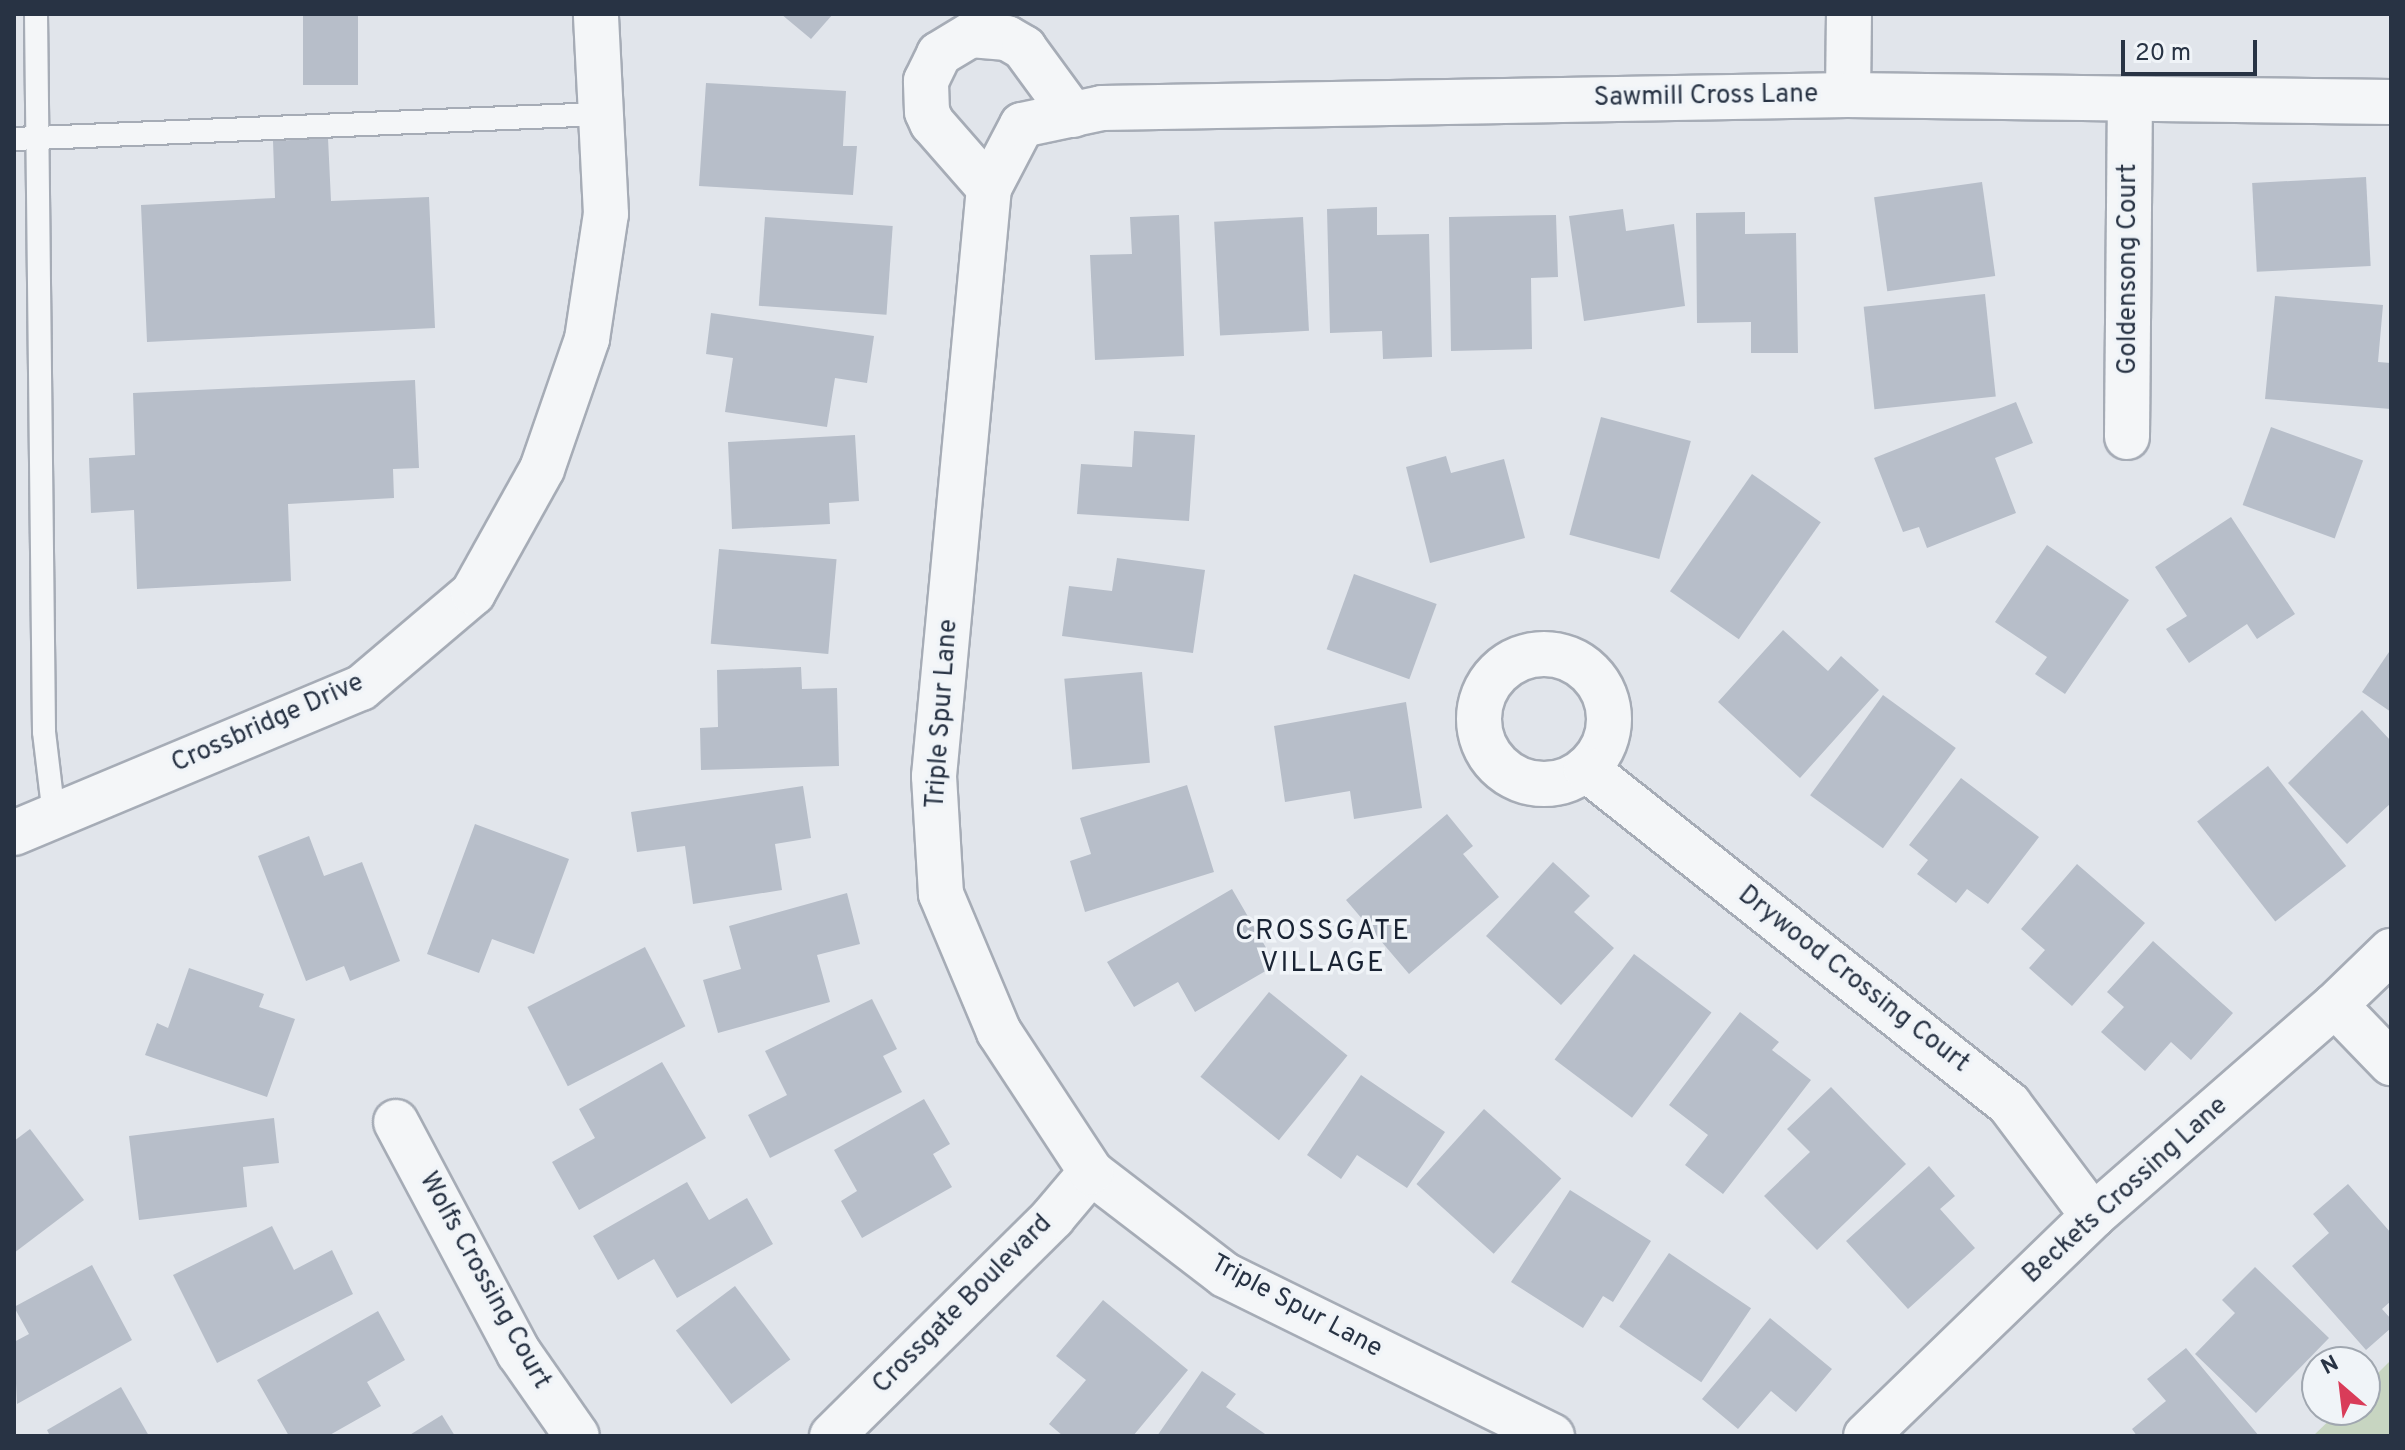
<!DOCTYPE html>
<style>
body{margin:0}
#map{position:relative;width:2405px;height:1450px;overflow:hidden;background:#e1e5eb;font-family:Overpass,sans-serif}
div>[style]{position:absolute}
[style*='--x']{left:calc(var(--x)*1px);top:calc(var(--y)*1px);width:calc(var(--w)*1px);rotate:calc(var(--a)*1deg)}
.green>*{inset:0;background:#c7d5c1}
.building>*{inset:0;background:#b7bec9;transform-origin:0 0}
.roads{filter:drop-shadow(2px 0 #a6acb6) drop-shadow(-2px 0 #a6acb6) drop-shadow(0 2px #a6acb6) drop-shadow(0 -2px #a6acb6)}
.service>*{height:22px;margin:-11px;padding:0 11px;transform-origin:11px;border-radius:11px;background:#f4f6f8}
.minor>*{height:44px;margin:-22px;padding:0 22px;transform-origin:22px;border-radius:22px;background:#f4f6f8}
.minor>.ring{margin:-22px;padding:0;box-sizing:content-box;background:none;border:44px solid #f4f6f8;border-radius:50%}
span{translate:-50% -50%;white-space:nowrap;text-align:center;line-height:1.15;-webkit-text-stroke:7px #f0f4f8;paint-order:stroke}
.street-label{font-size:26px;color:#283344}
.neighbourhood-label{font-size:28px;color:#1a2434;letter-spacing:2px}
.frame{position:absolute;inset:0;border:16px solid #283344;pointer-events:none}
.north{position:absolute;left:2301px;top:1346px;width:80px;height:80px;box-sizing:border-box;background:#f0f4f8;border:2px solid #a0a7b0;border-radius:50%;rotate:332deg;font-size:22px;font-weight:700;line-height:32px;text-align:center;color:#283344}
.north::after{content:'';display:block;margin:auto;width:28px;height:36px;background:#d93c59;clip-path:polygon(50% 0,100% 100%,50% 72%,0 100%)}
.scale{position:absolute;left:2121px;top:40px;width:136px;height:36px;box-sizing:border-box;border:4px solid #283344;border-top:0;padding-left:10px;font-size:24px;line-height:28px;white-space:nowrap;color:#283344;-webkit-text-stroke:6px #f0f4f8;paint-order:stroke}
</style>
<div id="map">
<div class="green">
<div style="clip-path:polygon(2391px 1360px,2391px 1436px,2313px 1436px,2340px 1410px,2365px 1410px,2365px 1386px)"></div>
</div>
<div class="building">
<div style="left:303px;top:14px;width:55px;height:71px"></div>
<div style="clip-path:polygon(781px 14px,833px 14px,811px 39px)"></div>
<div style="clip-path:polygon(706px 83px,846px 91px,843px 146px,857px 146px,853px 195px,699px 186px)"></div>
<div style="clip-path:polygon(328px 138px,331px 201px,429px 197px,435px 328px,147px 342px,141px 205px,275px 198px,273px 141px)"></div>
<div style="left:2366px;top:177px;width:89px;height:114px;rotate:87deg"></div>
<div style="left:1982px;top:182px;width:95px;height:109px;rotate:82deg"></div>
<div style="clip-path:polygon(1377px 207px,1377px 235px,1429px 234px,1432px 357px,1383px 359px,1382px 331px,1330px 333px,1327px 209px)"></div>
<div style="clip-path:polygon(1623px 209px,1626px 231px,1674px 224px,1685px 306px,1584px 321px,1569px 216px)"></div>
<div style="clip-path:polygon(1745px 212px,1745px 234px,1796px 233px,1798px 353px,1751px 353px,1751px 322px,1697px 323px,1696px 213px)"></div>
<div style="clip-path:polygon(1179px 215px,1184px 356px,1095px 360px,1090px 255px,1132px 254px,1130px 217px)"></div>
<div style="clip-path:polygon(1556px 215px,1558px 277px,1531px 278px,1532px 349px,1451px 351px,1449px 217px)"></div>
<div style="left:765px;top:217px;width:128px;height:89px;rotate:4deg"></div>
<div style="left:1303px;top:217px;width:114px;height:89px;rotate:87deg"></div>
<div style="left:1985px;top:294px;width:103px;height:122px;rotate:84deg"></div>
<div style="clip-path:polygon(2275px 296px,2383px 305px,2378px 362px,2391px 363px,2391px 409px,2265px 399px)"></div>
<div style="clip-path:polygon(711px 313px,874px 336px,867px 383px,835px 378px,827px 427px,725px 412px,733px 358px,706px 354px)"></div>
<div style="clip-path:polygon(415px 380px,419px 468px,393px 469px,394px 498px,288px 504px,291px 581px,137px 589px,134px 510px,91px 513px,89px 458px,135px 455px,133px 393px)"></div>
<div style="clip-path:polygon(2016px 402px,2033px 443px,1995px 458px,2016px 513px,1927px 548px,1919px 527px,1903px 532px,1874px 458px)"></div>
<div style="left:1601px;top:417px;width:93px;height:122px;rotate:15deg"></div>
<div style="left:2271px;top:427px;width:98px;height:83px;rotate:20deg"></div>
<div style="clip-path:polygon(1134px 431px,1195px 435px,1189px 521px,1077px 514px,1081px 464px,1132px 467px)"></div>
<div style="clip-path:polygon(855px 435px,859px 501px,829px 503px,830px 524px,732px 529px,728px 442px)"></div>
<div style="clip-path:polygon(1446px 456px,1451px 473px,1504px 459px,1525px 538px,1430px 563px,1406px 467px)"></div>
<div style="left:1752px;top:474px;width:84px;height:143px;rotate:35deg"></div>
<div style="clip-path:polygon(2231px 517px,2295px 614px,2257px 639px,2247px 624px,2189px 663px,2166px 629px,2187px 616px,2155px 567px)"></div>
<div style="clip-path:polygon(2047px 545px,2129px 600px,2065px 694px,2035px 674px,2047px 657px,1995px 622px)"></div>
<div style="left:719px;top:549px;width:118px;height:95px;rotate:5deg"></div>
<div style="clip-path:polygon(1117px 558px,1205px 570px,1193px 653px,1062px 636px,1069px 586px,1112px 591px)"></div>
<div style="left:1354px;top:574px;width:88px;height:80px;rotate:20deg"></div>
<div style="clip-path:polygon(1783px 630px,1828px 671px,1841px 656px,1879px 690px,1800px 778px,1718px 702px)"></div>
<div style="clip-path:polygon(2391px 649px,2391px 712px,2362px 692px)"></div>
<div style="clip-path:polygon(801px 667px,802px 689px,837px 688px,839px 766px,701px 770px,700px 728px,718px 727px,717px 670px)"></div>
<div style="left:1142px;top:672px;width:91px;height:78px;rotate:85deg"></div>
<div style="left:1883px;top:695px;width:90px;height:124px;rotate:36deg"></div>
<div style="clip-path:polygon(1406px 702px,1422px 808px,1354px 819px,1350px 791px,1285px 802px,1274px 726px)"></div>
<div style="clip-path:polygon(2362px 710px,2391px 741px,2391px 803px,2347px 844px,2288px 783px)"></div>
<div style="left:2268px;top:766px;width:127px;height:90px;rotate:52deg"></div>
<div style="clip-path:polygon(1961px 778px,2039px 837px,1988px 904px,1967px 889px,1956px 903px,1917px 874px,1928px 860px,1909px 845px)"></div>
<div style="clip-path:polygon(1187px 785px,1214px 872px,1085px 912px,1070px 861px,1091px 854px,1080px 818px)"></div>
<div style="clip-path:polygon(803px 786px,811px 838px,775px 844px,782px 890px,693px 904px,685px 846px,637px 852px,631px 812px)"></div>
<div style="clip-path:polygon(1447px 814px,1473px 846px,1463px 854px,1499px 897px,1409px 974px,1346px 900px)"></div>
<div style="clip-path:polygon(475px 824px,569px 859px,534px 954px,492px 939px,479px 973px,427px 954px)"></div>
<div style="clip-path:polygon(309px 836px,324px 876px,362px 862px,400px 961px,350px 981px,344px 966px,306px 981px,258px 856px)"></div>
<div style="clip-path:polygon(1553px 862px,1590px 896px,1574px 912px,1614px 948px,1561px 1005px,1486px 936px)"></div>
<div style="clip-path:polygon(2077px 864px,2145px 923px,2072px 1006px,2029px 968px,2045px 950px,2021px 929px)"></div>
<div style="clip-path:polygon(1232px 889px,1276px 965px,1195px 1012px,1178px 982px,1134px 1007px,1107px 962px)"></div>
<div style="clip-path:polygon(847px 893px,860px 944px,817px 955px,830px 1002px,718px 1033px,703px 980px,741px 969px,729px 926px)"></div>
<div style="clip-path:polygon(2153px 941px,2233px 1013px,2191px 1060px,2171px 1042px,2145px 1071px,2101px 1032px,2124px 1007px,2107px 992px)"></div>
<div style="left:645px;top:947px;width:89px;height:132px;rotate:63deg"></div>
<div style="left:1634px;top:954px;width:97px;height:132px;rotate:37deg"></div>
<div style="clip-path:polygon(189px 968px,264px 994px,259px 1007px,295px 1019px,267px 1097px,145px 1055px,157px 1023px,168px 1028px)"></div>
<div style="left:1269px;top:992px;width:101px;height:109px;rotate:39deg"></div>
<div style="clip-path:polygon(872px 999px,897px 1049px,883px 1056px,902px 1092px,770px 1158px,748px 1115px,787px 1095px,765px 1051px)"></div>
<div style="clip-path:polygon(1740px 1012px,1779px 1042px,1772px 1050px,1811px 1080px,1723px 1194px,1685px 1165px,1708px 1135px,1669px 1105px)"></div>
<div style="clip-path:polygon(662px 1062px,706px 1138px,579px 1210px,552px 1162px,595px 1138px,579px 1109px)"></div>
<div style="clip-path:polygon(1361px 1075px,1445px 1132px,1407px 1188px,1357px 1155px,1341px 1179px,1307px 1155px)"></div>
<div style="clip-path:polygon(1831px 1087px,1906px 1164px,1817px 1250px,1764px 1196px,1810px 1152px,1787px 1129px)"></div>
<div style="clip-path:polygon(924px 1099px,950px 1144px,933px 1154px,952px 1187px,862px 1238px,841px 1201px,857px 1191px,834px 1150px)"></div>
<div style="left:1484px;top:1109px;width:104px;height:101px;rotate:42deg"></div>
<div style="clip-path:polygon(274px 1118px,279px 1163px,243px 1167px,247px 1207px,139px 1220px,129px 1136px)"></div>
<div style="clip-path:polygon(30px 1129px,84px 1200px,14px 1253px,14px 1141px)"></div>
<div style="clip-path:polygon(1929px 1166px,1955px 1196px,1940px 1209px,1975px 1248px,1908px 1309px,1846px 1241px)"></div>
<div style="clip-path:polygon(687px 1182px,709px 1220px,747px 1198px,773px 1244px,677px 1298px,654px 1259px,618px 1280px,593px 1236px)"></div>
<div style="clip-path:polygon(2348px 1184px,2391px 1233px,2391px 1301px,2382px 1309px,2391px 1319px,2391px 1328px,2366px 1350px,2292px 1266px,2329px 1233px,2313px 1214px)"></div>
<div style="clip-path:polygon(1570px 1190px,1651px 1241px,1613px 1302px,1603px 1296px,1583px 1328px,1511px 1282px)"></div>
<div style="clip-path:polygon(272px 1226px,294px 1270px,332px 1250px,353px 1294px,217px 1363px,173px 1275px)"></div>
<div style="left:1669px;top:1253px;width:99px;height:89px;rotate:34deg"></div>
<div style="clip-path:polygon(92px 1265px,132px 1340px,17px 1404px,14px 1342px,29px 1334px,14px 1307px)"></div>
<div style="clip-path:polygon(2255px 1267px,2329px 1338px,2256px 1413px,2195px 1354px,2235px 1313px,2222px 1300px)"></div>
<div style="left:735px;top:1286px;width:92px;height:74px;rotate:53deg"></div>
<div style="clip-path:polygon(1103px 1300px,1188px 1370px,1133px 1436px,1063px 1436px,1049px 1424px,1086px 1380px,1056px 1356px)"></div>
<div style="clip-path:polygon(378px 1311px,405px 1360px,367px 1382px,381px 1406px,328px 1436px,289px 1436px,257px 1380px)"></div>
<div style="clip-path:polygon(1770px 1318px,1832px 1369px,1796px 1412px,1771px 1391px,1738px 1429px,1702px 1399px)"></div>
<div style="clip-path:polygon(2186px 1348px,2259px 1436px,2137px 1436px,2132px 1429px,2166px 1401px,2147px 1379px)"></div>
<div style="clip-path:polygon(1202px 1371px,1236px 1394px,1226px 1407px,1268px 1436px,1157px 1436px)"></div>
<div style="clip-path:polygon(121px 1387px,149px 1436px,50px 1436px,47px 1430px)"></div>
<div style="clip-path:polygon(442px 1415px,455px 1436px,408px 1436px)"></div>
</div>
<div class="roads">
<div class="service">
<div style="--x:36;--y:14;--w:718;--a:89.36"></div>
<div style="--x:44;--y:732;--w:85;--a:83.2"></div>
<div style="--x:14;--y:139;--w:588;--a:-2.44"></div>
</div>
<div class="minor">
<div style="--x:1848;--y:95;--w:81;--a:-89.3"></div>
<div style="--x:989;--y:188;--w:86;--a:-131.2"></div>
<div style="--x:932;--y:123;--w:12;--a:-114"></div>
<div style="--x:927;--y:112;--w:31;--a:-92"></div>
<div style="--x:926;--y:81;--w:30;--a:-64"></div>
<div style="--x:939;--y:54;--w:37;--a:-31"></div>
<div style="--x:971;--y:35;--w:36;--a:5"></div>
<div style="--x:1007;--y:38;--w:20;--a:30"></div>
<div style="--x:1024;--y:48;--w:83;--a:53.8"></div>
<div style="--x:2127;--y:437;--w:336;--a:-89.5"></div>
<div class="ring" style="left:1479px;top:654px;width:86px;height:86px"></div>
<div style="--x:1586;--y:769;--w:540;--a:38.38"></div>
<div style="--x:2009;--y:1104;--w:140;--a:53.1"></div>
<div style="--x:14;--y:833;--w:376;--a:-22.7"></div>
<div style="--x:361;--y:688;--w:147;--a:-40.3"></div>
<div style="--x:473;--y:593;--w:142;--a:-60.9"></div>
<div style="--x:542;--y:469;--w:138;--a:-70.9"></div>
<div style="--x:587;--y:339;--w:126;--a:-81.4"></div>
<div style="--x:606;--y:214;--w:200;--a:-92.9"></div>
<div style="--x:2335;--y:1005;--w:81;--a:46"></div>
<div style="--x:396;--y:1122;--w:262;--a:62"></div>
<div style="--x:519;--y:1353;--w:101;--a:55.1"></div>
<div style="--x:832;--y:1436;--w:311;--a:-44.7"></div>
<div style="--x:1053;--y:1217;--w:59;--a:-49.8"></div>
<div style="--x:1552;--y:1436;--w:364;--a:-153.8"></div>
<div style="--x:1225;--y:1275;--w:169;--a:-142.5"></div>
<div style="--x:1091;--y:1172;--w:168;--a:-123.3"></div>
<div style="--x:999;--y:1032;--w:150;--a:-112.8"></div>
<div style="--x:941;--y:894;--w:118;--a:-93.4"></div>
<div style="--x:934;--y:776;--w:591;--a:-84.66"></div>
<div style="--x:989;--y:188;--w:71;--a:-62.4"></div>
<div style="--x:1022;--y:125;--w:82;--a:-12"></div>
<div style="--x:1102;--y:108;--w:746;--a:-1"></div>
<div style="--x:1848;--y:95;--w:543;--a:0.74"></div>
<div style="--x:1866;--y:1436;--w:316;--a:-44.1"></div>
<div style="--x:2093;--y:1216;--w:321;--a:-41.1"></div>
<div style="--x:2335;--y:1005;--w:78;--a:-44"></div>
</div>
</div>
<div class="street-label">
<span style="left:1706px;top:97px;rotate:-1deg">Sawmill Cross Lane</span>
<span style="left:2129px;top:269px;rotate:-90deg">Goldensong Court</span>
<span style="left:943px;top:714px;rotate:-86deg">Triple Spur Lane</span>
<span style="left:268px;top:724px;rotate:-24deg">Crossbridge Drive</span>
<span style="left:1853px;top:980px;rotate:38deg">Drywood Crossing Court</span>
<span style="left:2126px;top:1191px;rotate:-42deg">Beckets Crossing Lane</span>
<span style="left:484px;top:1281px;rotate:61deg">Wolfs Crossing Court</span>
<span style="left:963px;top:1305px;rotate:-45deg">Crossgate Boulevard</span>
<span style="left:1296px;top:1307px;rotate:28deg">Triple Spur Lane</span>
</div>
<div class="neighbourhood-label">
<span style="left:1323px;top:948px">CROSSGATE<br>VILLAGE</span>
</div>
<div class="frame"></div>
<div class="north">N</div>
<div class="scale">20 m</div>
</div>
